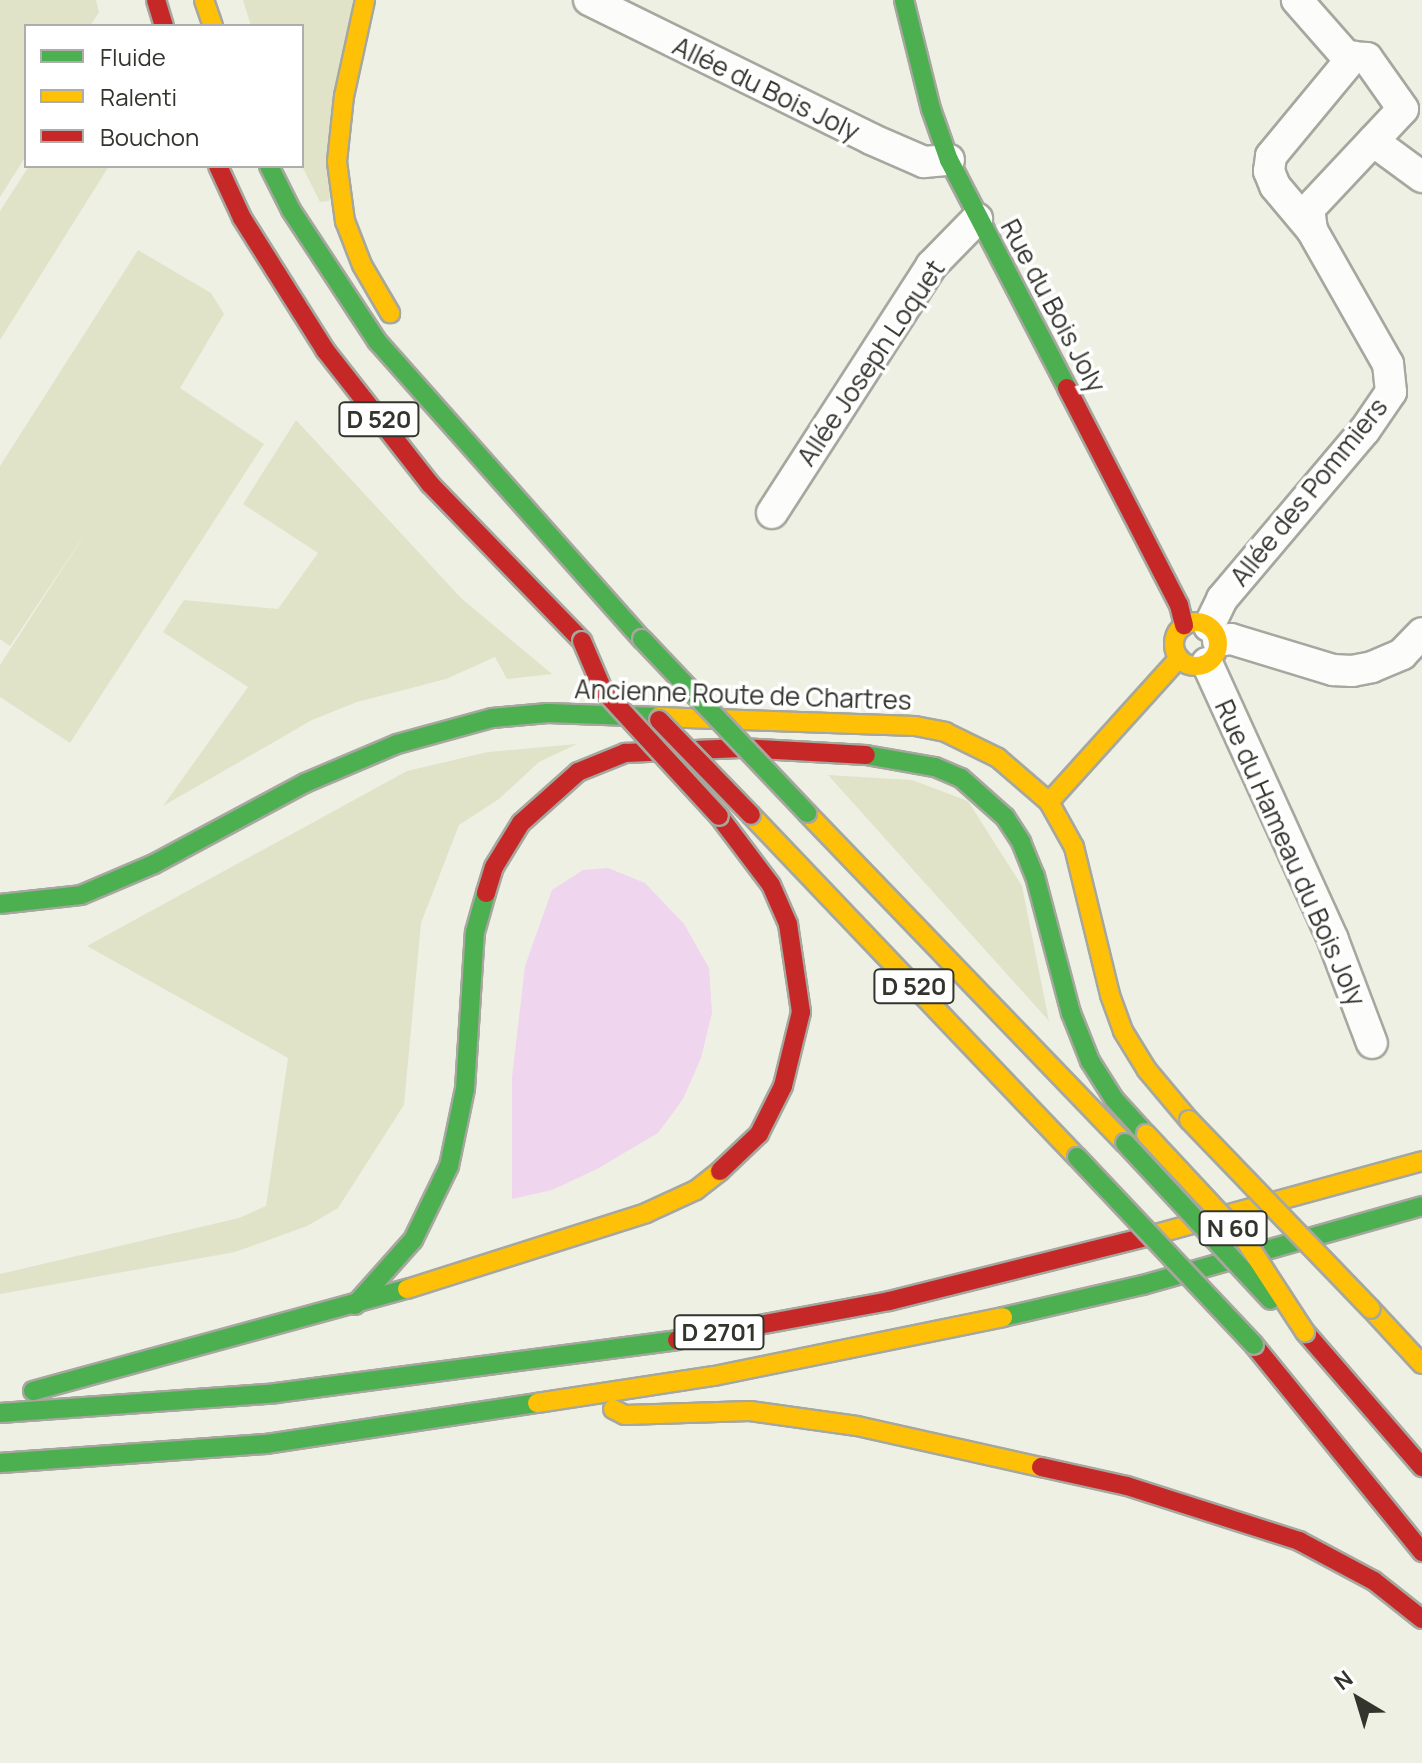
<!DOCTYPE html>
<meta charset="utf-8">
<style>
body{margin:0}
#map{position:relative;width:1422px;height:1763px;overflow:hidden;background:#eef0e4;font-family:Manrope,sans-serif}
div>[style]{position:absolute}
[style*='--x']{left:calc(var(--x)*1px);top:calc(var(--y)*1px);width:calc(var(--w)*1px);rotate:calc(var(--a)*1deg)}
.green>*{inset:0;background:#e0e3c8}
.water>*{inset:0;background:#efd5ee}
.roads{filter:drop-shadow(2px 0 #a6a79f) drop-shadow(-2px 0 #a6a79f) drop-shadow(0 2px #a6a79f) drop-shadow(0 -2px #a6a79f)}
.street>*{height:30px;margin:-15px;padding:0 15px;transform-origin:15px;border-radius:15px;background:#fcfdfb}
.fast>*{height:18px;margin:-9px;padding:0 9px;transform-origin:9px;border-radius:9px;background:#4caf50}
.slow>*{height:18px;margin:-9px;padding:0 9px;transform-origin:9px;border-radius:9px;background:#ffc107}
.slow>.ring{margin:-9px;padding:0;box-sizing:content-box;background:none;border:18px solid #ffc107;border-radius:50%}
.jam>*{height:18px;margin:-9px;padding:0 9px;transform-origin:9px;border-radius:9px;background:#c62828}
.bridges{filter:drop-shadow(2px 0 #a6a79f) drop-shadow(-2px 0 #a6a79f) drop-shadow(0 2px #a6a79f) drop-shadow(0 -2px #a6a79f)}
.fast-bridge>*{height:18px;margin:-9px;padding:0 9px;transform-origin:9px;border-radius:9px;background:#4caf50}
.slow-bridge>*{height:18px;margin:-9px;padding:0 9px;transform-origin:9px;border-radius:9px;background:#ffc107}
.jam-bridge>*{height:18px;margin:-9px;padding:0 9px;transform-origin:9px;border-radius:9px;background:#c62828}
span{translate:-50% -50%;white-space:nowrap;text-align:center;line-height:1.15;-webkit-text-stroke:7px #fff;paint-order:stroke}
.shield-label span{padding:2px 6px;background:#fff;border:2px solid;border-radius:6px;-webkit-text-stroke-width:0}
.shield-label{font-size:24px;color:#33342c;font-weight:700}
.street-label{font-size:26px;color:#33342c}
.legend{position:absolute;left:24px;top:24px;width:280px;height:144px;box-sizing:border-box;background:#fff;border:2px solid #adaeab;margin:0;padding:10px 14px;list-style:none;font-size:24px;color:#33342c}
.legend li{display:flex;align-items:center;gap:16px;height:40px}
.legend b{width:40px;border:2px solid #adaeab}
.north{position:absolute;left:1318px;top:1659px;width:80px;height:80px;-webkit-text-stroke:6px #fff;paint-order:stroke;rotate:322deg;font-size:22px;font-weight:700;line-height:32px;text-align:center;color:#33342c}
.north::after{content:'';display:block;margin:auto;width:28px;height:36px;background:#33342c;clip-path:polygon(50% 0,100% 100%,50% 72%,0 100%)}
</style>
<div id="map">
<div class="green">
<div style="clip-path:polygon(0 0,96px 0,99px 12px,90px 26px,26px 26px,26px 156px,0 197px)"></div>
<div style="clip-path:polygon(243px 0,353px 0,329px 201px,320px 202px,302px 166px,302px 26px,251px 26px)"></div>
<div style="clip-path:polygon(29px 166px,109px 166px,0 340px,0 211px)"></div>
<div style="clip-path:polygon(138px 250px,211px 293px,224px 314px,180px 388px,264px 444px,70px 743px,0 697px,0 665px,92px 523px,10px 646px,0 639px,0 466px)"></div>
<div style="clip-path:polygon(296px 420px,461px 598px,552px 674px,507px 679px,495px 657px,446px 679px,357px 702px,312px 720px,163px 806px,248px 687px,163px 632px,184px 600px,278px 609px,318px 553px,243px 504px)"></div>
<div style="clip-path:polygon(577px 744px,539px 762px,499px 799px,459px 825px,421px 923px,404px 1105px,338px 1208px,307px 1226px,235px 1252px,0 1294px,0 1274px,239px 1218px,266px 1206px,288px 1058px,87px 946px,407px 771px,488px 752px)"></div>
<div style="clip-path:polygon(828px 775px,912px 780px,968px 801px,1022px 886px,1049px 1021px)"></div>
</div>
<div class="water">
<div style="clip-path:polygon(608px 868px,645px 883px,684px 924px,709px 968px,712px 1013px,701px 1058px,683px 1099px,658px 1133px,597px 1169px,552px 1190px,512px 1199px,512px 1077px,525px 966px,552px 890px,583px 870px)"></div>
</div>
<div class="roads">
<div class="street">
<div style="--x:589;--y:0;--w:314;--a:26.2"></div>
<div style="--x:871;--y:139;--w:58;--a:23.5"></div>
<div style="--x:924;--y:162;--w:25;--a:-5"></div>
<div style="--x:1373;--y:141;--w:61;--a:36.3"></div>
<div style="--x:1312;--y:230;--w:57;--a:-130.1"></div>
<div style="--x:1275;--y:186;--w:16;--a:-112"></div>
<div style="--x:1269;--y:171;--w:15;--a:-82"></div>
<div style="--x:1271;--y:156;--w:129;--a:-50.4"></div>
<div style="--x:772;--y:513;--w:294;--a:-57.2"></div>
<div style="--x:931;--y:266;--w:66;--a:-45.6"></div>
<div style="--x:1209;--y:626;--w:30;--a:-64"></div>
<div style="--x:1222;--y:599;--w:221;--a:-49.8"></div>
<div style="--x:1365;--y:430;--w:46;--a:-55.6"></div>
<div style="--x:1391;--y:392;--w:28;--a:-96"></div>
<div style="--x:1388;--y:364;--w:154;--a:-119.6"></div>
<div style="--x:1312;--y:230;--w:21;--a:-98"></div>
<div style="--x:1309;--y:209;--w:137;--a:-46.8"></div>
<div style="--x:1403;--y:109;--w:62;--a:-125.2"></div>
<div style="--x:1367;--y:58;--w:20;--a:-177"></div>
<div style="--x:1347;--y:57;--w:76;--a:-131.3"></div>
<div style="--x:1218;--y:641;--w:13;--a:-9"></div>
<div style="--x:1231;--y:639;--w:107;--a:16.9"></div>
<div style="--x:1333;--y:670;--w:19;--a:3"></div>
<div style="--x:1352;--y:671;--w:20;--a:-11"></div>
<div style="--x:1372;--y:667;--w:33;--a:-23"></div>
<div style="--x:1402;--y:654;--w:29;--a:-46"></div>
<div style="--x:1207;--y:663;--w:304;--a:65.5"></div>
<div style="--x:1333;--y:940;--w:110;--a:69.3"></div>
</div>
<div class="fast">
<div style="--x:904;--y:0;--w:112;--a:76.1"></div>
<div style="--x:931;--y:109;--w:54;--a:70.6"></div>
<div style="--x:949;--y:160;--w:257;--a:62.6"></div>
<div style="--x:269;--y:166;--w:49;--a:63.4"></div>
<div style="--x:291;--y:210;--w:157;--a:56.7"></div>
<div style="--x:377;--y:341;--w:399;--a:48.4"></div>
<div style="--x:866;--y:755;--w:70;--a:9.9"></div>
<div style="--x:935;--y:767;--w:28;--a:23"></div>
<div style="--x:961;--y:778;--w:59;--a:41.6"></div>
<div style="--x:1005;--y:817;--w:30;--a:57"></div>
<div style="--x:1021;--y:842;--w:37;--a:68"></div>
<div style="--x:1035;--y:876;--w:142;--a:75.3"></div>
<div style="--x:1071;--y:1013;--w:52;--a:68.4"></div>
<div style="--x:1090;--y:1061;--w:45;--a:57.7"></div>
<div style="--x:1114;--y:1099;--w:47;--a:47.6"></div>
<div style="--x:0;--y:904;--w:81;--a:-6.3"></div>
<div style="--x:81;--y:895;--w:79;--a:-23"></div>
<div style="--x:154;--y:864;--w:171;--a:-28.2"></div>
<div style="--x:305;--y:783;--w:100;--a:-23"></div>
<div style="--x:397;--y:744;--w:98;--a:-15.3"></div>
<div style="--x:492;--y:718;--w:56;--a:-5.1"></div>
<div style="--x:548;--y:713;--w:110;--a:2.1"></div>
<div style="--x:355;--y:1305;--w:87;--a:-48.3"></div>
<div style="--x:413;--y:1240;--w:82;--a:-64.1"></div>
<div style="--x:449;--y:1166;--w:79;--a:-78.3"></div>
<div style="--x:465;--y:1089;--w:157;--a:-86.4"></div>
<div style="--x:475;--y:932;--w:41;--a:-74.2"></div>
<div style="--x:1003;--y:1317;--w:144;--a:-12.9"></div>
<div style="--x:1143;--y:1285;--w:290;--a:-15.8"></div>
<div style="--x:33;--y:1391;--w:388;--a:-15.3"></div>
<div style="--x:0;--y:1413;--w:277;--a:-4.1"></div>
<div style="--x:276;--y:1393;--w:404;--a:-7.5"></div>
<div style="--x:0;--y:1463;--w:267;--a:-4.1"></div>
<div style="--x:266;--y:1444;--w:274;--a:-8.6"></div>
</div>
<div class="slow">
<div style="--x:204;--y:0;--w:28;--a:71"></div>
<div style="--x:365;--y:0;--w:98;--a:102.3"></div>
<div style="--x:344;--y:96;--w:66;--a:96.1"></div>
<div style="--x:337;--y:162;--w:60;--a:82.3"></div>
<div style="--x:345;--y:221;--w:47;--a:68.9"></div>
<div style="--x:362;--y:265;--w:56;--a:59.7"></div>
<div class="ring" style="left:1174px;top:622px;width:26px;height:26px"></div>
<div style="--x:658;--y:717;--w:257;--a:2"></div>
<div style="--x:915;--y:726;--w:31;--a:11"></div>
<div style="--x:945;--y:732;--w:59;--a:26.1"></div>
<div style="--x:998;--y:758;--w:67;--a:40.8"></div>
<div style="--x:1049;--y:802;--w:51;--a:60.9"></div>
<div style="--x:1074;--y:847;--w:152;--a:76.3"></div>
<div style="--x:1110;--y:995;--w:38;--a:70"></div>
<div style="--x:1123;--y:1031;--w:46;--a:58.4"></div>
<div style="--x:1147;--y:1070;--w:65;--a:50"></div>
<div style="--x:1049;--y:802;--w:194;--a:-47.9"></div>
<div style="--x:807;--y:813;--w:458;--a:46.1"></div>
<div style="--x:751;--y:815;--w:472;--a:46.4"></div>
<div style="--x:1145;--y:1237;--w:287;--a:-15.3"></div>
<div style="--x:407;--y:1289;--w:251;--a:-17.6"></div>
<div style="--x:646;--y:1213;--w:55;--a:-24.7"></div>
<div style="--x:696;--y:1190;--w:31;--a:-38"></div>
<div style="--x:1371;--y:1309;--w:75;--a:47.2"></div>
<div style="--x:537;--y:1403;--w:179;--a:-8.7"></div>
<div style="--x:714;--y:1376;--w:295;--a:-11.5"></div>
<div style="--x:613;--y:1409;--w:13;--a:27"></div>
<div style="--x:625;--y:1415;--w:125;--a:-1.8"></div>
<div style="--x:750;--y:1411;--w:108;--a:8"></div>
<div style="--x:857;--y:1426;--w:189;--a:12.6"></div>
</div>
<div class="jam">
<div style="--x:156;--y:0;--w:27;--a:73"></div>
<div style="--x:218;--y:166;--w:57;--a:65.2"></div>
<div style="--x:242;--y:218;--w:156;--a:57.8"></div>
<div style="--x:325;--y:350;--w:170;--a:51.9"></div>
<div style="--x:430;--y:484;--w:219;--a:45.9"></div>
<div style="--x:1067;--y:388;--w:244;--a:62.7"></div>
<div style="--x:1179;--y:605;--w:21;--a:76"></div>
<div style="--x:719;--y:816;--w:86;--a:53"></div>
<div style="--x:771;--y:885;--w:43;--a:66.4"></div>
<div style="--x:788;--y:924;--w:89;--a:81.6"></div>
<div style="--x:801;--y:1012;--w:76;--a:103.7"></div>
<div style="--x:783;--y:1086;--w:54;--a:116.6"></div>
<div style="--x:759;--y:1134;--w:54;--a:136.5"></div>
<div style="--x:486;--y:893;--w:27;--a:-73"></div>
<div style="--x:494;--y:867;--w:52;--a:-58.5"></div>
<div style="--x:521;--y:823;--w:76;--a:-41.8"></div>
<div style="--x:578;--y:772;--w:51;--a:-22"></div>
<div style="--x:625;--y:753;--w:116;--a:-2.5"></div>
<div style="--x:741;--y:748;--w:125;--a:3.2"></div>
<div style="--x:1305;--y:1332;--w:179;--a:49.1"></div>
<div style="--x:677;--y:1340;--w:216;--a:-10.4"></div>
<div style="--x:889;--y:1301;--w:264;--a:-14"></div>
<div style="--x:1254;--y:1345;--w:267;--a:50.9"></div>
<div style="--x:1041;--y:1467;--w:88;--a:12.5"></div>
<div style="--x:1127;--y:1486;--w:181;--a:17.7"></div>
<div style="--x:1299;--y:1541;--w:85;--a:28.1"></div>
<div style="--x:1374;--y:1581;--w:61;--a:38.4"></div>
</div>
</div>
<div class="bridges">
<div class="fast-bridge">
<div style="--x:642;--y:639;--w:240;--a:46.5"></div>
<div style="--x:1125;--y:1143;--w:214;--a:47.1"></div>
<div style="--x:1077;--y:1157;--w:258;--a:46.7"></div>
</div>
<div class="slow-bridge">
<div style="--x:1189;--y:1120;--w:262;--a:46.1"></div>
<div style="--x:1146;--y:1134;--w:145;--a:47"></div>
<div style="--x:1245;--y:1240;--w:110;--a:56.9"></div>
</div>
<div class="jam-bridge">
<div style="--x:582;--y:641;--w:53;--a:66.8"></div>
<div style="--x:603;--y:690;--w:171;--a:47.4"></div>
<div style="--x:659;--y:720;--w:132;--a:45.9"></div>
</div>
</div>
<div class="shield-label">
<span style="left:379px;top:419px">D 520</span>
<span style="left:914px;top:986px">D 520</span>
<span style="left:1233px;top:1228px">N 60</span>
<span style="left:719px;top:1332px">D 2701</span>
</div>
<div class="street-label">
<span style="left:766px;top:89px;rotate:26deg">Allée du Bois Joly</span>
<span style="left:1053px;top:306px;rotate:62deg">Rue du Bois Joly</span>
<span style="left:871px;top:363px;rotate:-56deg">Allée Joseph Loquet</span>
<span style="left:1309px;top:492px;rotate:-51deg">Allée des Pommiers</span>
<span style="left:743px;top:695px;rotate:2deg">Ancienne Route de Chartres</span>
<span style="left:1290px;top:853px;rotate:66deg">Rue du Hameau du Bois Joly</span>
</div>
<ul class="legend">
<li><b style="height:10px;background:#4caf50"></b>Fluide</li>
<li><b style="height:10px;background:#ffc107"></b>Ralenti</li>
<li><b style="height:10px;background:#c62828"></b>Bouchon</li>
</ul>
<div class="north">N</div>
</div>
